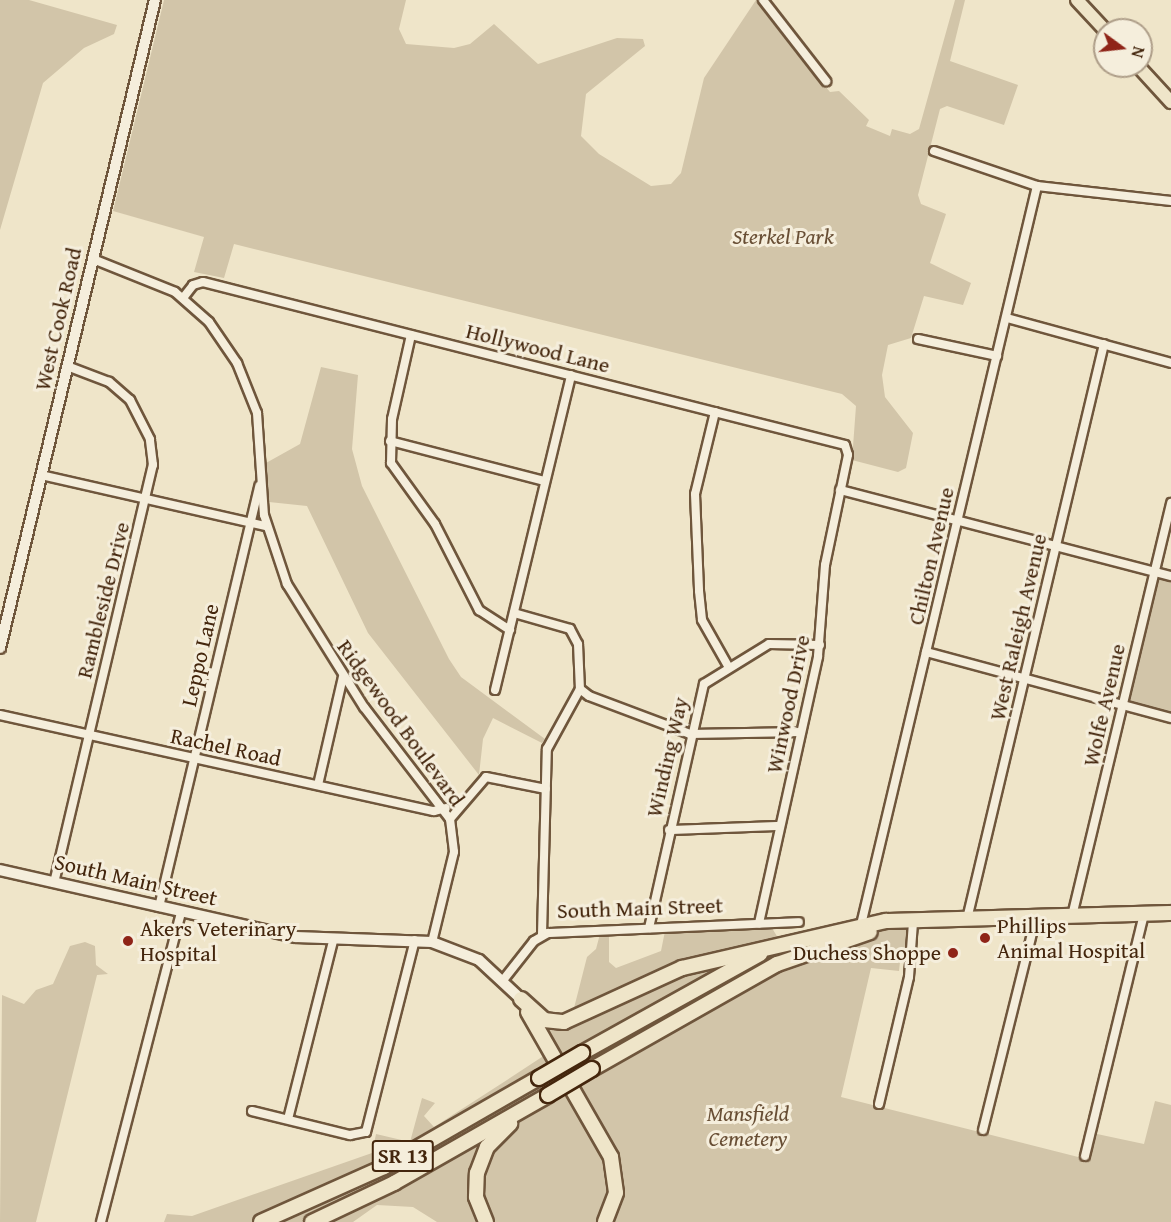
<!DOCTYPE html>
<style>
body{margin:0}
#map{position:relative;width:1171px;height:1222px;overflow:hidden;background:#efe5c9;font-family:"Gentium Book Plus",serif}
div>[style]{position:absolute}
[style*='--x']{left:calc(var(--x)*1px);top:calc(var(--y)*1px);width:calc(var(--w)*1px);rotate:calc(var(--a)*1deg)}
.green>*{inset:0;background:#d2c5a9}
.roads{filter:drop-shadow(2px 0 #6f563c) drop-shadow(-2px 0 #6f563c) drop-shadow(0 2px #6f563c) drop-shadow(0 -2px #6f563c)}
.street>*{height:8px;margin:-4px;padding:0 4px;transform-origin:4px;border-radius:4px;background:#f5eedc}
.secondary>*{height:10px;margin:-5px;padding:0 5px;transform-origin:5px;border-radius:5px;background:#f5eedc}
.primary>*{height:12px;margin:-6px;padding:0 6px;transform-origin:6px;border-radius:6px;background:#efe5c9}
.highway>*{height:14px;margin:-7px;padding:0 7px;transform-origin:7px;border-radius:7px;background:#efe5c9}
.bridges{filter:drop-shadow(2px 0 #44260d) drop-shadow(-2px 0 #44260d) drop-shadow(0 2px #44260d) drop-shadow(0 -2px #44260d)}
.highway-bridge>*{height:14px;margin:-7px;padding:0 7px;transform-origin:7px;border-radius:7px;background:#efe5c9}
.dots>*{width:16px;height:16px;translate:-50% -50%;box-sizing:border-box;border:3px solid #f5eedc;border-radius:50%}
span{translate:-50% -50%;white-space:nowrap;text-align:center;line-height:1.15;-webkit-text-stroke:6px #f5eedc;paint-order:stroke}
.shield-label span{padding:2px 4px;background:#f5eedc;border:2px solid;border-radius:4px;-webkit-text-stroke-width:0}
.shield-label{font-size:21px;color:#44260d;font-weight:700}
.park-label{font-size:22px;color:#684e34;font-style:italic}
.street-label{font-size:22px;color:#44260d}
.poi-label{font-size:22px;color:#44260d}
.left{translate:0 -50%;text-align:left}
.right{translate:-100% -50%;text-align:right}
.north{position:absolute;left:1093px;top:18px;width:60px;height:60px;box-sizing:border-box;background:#f5eedc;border:2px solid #ae9e89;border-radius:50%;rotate:105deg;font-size:16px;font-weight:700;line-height:24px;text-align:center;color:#44260d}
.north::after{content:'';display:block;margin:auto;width:21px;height:27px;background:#8f2418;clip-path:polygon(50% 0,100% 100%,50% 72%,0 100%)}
</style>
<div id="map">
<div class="green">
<div style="clip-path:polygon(0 0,29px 0,117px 25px,114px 34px,84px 48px,43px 83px,0 230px)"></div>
<div style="clip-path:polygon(164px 0,406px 0,399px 29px,406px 44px,454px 48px,470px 44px,494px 24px,538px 64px,617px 38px,643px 39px,645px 46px,586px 94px,581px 136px,599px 154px,651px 186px,671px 184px,681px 173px,704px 78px,756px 0,830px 92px,839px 91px,869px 120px,866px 126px,890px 136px,892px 129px,910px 134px,919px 129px,955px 0,965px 0,950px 61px,1018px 85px,1004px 125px,947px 106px,940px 109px,918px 195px,921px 204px,946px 214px,930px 263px,971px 283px,963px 305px,924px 296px,911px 338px,888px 345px,882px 375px,885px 397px,913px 433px,906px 468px,898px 472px,852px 460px,856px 406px,842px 394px,234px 244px,224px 278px,194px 272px,204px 237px,113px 211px)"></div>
<div style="clip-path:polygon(321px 367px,358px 375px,352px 449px,362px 486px,449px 659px,461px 677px,545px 739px,542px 743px,493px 718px,483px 739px,479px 775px,368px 633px,307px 506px,269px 502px,266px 463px,300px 444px)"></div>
<div style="clip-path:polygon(1155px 570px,1171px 576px,1171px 718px,1123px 705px)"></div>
<div style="clip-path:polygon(919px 917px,914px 956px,901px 953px,899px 971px,871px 968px,841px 1097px,1090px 1160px,1097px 1134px,1144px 1144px,1155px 1101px,1171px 1105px,1171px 1222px,437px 1222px,413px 1207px,377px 1205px,353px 1222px,164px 1222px,167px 1214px,192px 1216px,372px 1153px,376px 1134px,410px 1142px,422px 1098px,435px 1103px,424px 1116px,434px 1127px,507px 1080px,548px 1053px,537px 1009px,558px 1015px,574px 1008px,587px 957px,596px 949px,600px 934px,609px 933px,609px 962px,616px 968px,661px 951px,665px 931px,764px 927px,772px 928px,778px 938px,850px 922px)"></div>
<div style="clip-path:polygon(85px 942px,95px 946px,96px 965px,108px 974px,97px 975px,36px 1222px,0 1222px,2px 995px,24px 1004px,36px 990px,53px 984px,70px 946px)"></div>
</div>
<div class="roads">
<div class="street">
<div style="--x:763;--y:0;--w:103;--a:52.1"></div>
<div style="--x:934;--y:151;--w:109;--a:18.8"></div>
<div style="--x:1037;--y:186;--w:135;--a:6.4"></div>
<div style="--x:93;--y:259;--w:88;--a:21.9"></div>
<div style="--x:175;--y:292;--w:45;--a:41.4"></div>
<div style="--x:209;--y:322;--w:50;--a:55.7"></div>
<div style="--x:237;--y:363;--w:54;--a:68.2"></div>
<div style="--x:257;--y:413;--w:102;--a:86.1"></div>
<div style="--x:264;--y:515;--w:73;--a:71.6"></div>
<div style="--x:287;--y:584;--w:145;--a:58"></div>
<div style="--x:364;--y:707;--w:141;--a:52.5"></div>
<div style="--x:450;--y:819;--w:33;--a:83"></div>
<div style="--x:454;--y:852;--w:93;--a:103.7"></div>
<div style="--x:183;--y:298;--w:16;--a:-52"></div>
<div style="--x:193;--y:285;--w:10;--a:-17"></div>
<div style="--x:203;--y:282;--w:662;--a:14.25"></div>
<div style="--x:845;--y:445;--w:10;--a:73"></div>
<div style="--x:848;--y:455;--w:112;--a:101.8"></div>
<div style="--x:825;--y:565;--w:92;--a:94.4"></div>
<div style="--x:818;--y:657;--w:273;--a:102.5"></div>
<div style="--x:1007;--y:318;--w:170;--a:15.3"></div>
<div style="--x:411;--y:335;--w:86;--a:102.7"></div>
<div style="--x:392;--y:419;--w:44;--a:91.3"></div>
<div style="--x:391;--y:463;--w:75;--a:54.2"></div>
<div style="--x:435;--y:524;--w:97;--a:62.9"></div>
<div style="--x:479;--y:610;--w:37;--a:33"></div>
<div style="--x:918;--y:339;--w:81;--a:12.1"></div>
<div style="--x:715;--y:412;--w:84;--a:103.7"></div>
<div style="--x:695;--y:494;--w:97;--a:87.6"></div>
<div style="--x:699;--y:591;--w:29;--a:84"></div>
<div style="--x:702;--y:620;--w:53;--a:60.5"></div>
<div style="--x:390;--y:441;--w:160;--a:14.5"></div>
<div style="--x:41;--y:475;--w:231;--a:12.8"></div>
<div style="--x:840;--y:490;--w:342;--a:14.6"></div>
<div style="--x:514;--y:613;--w:58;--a:15.9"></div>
<div style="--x:570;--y:629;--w:17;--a:62"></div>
<div style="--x:578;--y:644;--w:45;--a:87.5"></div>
<div style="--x:580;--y:689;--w:11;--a:38"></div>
<div style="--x:589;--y:696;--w:108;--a:20.6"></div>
<div style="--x:690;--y:734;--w:111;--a:-1"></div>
<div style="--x:926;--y:652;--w:254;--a:15.1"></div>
<div style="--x:495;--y:690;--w:324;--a:-76.4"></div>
<div style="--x:0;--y:715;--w:444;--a:12.5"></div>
<div style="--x:434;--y:811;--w:12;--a:-14"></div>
<div style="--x:318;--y:785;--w:111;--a:-77"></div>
<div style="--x:450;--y:819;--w:55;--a:-49.4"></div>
<div style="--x:486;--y:777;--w:61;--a:11.3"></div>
<div style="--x:669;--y:830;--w:110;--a:-2.1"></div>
<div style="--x:54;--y:883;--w:430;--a:-76.7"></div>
<div style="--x:153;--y:465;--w:26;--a:-97"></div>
<div style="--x:150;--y:439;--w:44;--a:-117.1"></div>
<div style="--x:130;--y:400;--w:28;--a:-139"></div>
<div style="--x:109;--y:382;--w:45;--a:-159.1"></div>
<div style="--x:159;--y:907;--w:433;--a:-76.6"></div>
<div style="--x:1072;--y:916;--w:425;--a:-76.5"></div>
<div style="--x:967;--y:919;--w:591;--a:-76.6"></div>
<div style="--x:649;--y:928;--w:250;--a:-77.3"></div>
<div style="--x:704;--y:684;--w:76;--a:-31.6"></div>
<div style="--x:769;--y:644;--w:51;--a:1.1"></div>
<div style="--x:860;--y:929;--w:764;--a:-76.6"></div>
<div style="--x:542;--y:934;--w:185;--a:-88.5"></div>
<div style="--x:547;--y:749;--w:68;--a:-61.2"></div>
<div style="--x:504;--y:979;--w:48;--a:-51.7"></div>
<div style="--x:534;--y:941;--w:16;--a:-30"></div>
<div style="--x:548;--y:933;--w:251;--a:-2.5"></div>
<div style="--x:879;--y:1104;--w:130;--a:-76.7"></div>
<div style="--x:909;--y:977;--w:55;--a:-85.8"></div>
<div style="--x:252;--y:1111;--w:101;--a:13.8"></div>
<div style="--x:350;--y:1135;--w:16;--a:-11"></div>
<div style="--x:366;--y:1132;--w:198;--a:-75.7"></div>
<div style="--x:288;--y:1119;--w:184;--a:-75.8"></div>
<div style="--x:983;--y:1130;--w:219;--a:-76"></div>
<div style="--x:1085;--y:1156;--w:249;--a:-76.3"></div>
<div style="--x:101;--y:1222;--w:320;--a:-75.5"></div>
</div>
<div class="secondary">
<div style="--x:0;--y:648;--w:666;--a:-76.55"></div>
<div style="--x:0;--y:870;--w:303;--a:12.8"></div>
<div style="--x:296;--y:937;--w:136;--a:2.1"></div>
<div style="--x:432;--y:942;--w:50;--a:21"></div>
<div style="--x:479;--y:960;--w:57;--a:42.9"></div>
</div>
<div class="primary">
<div style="--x:1077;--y:0;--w:41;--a:47"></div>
<div style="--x:1138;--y:66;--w:49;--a:47.5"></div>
</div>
<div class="highway">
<div style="--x:521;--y:999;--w:31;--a:42"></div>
<div style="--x:544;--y:1020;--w:20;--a:6"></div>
<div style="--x:564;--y:1022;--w:130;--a:-24.6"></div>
<div style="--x:682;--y:968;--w:209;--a:-13"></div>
<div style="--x:886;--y:921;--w:285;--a:-1.6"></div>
<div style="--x:528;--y:1012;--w:167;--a:60.2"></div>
<div style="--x:611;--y:1157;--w:36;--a:82"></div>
<div style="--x:616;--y:1193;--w:31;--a:111"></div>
<div style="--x:582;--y:1053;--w:204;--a:-29.1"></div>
<div style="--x:592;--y:1069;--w:213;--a:-29.6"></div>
<div style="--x:777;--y:964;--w:98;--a:-19"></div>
<div style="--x:261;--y:1222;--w:135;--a:-24.1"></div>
<div style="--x:384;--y:1167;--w:179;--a:-29.9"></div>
<div style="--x:312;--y:1222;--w:91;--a:-25.4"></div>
<div style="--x:394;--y:1183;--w:177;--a:-29.7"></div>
<div style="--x:486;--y:1222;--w:27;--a:-112"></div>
<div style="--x:476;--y:1197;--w:24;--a:-88"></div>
<div style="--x:477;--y:1173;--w:28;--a:-69"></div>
<div style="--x:487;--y:1147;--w:33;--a:-45"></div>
</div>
</div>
<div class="bridges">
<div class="highway-bridge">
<div style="--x:539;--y:1078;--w:50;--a:-30.2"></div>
<div style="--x:548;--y:1095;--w:51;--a:-30.6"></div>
</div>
</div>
<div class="dots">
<div style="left:985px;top:938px;background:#8f2418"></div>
<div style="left:128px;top:941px;background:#8f2418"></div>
<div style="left:953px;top:953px;background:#8f2418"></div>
</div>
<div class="shield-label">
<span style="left:403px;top:1156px">SR 13</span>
</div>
<div class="park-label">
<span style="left:783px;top:237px">Sterkel Park</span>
<span style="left:748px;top:1126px">Mansfield<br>Cemetery</span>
</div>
<div class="street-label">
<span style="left:58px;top:319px;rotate:-77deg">West Cook Road</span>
<span style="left:538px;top:348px;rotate:14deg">Hollywood Lane</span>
<span style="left:931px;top:556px;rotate:-77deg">Chilton Avenue</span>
<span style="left:103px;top:600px;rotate:-76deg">Rambleside Drive</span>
<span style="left:1018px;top:627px;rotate:-77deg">West Raleigh Avenue</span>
<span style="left:200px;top:655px;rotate:-77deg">Leppo Lane</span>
<span style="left:788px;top:704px;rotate:-78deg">Winwood Drive</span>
<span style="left:1104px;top:705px;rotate:-77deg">Wolfe Avenue</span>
<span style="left:401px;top:723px;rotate:54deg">Ridgewood Boulevard</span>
<span style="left:226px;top:747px;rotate:12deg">Rachel Road</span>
<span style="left:667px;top:757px;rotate:-77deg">Winding Way</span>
<span style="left:136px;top:880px;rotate:13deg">South Main Street</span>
<span style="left:640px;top:908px;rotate:-2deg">South Main Street</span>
</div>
<div class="poi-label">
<span class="left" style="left:997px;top:938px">Phillips<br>Animal Hospital</span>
<span class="left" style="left:140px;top:941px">Akers Veterinary<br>Hospital</span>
<span class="right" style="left:941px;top:953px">Duchess Shoppe</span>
</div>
<div class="north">N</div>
</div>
